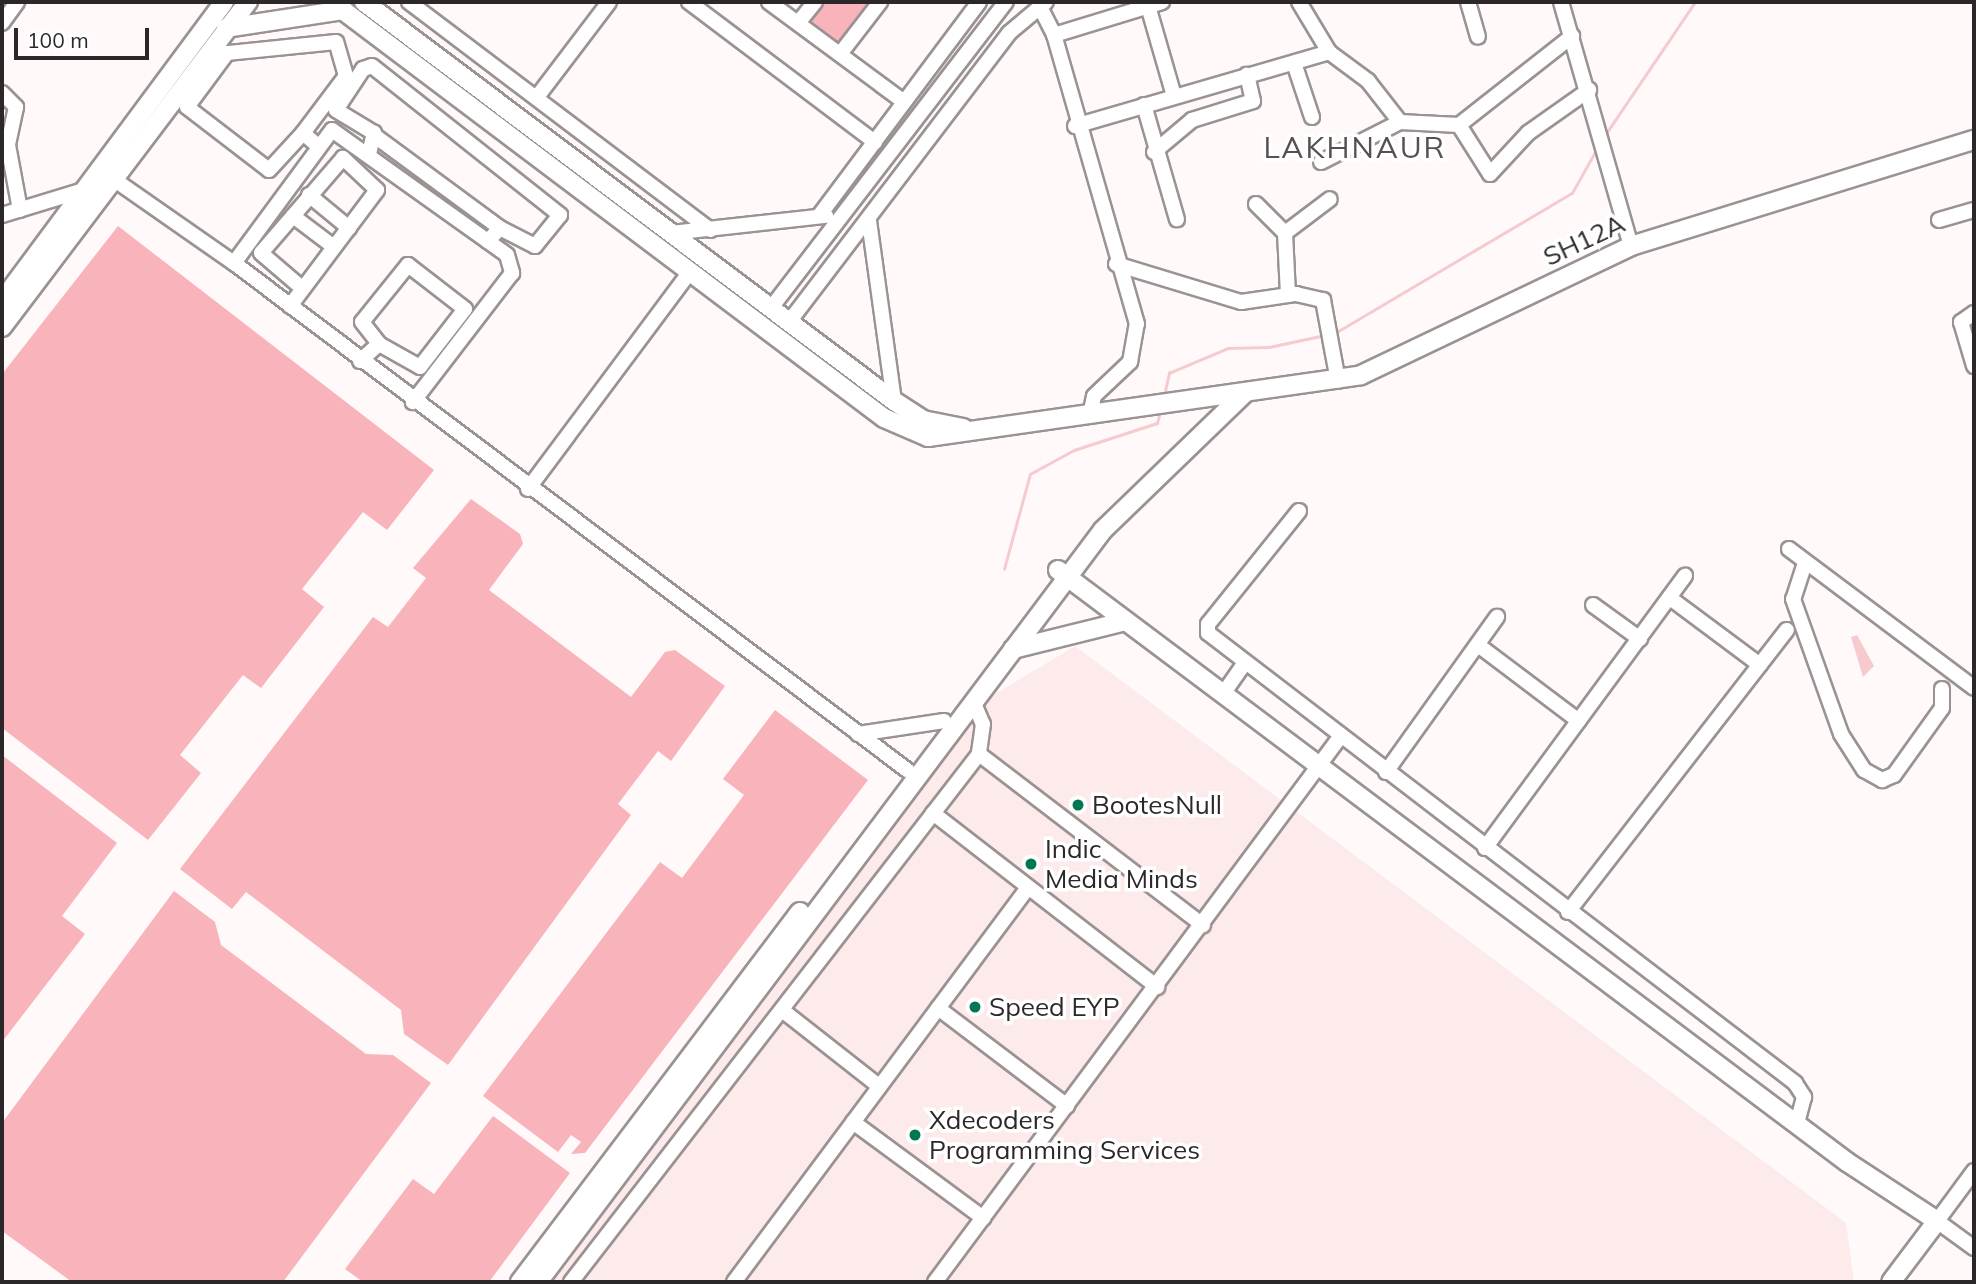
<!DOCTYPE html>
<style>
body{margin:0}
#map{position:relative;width:1976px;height:1284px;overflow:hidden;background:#fff9f9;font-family:Mulish,sans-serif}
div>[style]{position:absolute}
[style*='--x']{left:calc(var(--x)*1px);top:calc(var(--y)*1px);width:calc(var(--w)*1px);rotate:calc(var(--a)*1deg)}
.built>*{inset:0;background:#fdeaeb}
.green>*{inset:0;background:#f8b4ba}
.water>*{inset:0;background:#f5cbce}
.stream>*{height:2.5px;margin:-1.25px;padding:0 1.25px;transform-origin:1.25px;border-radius:1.25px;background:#f5cbce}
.roads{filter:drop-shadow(2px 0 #9b9292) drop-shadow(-2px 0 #9b9292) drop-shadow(0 2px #9b9292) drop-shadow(0 -2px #9b9292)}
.minor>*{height:14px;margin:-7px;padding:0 7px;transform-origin:7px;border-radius:7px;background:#fff}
.major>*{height:18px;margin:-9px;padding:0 9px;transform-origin:9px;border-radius:9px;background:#fff}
.dots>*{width:19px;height:19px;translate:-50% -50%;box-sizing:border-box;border:4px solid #fff;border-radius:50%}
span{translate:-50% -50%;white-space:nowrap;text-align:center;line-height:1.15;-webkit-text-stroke:7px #fff;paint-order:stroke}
.street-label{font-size:26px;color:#2c2829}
.poi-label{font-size:26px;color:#2c2829}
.left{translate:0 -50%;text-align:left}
.quarter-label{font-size:30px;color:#585050;letter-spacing:2px}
.frame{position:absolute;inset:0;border:4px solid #2c2829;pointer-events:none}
.scale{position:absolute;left:14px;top:28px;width:135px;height:32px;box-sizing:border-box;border:4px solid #2c2829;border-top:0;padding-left:9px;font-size:21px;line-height:24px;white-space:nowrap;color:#2c2829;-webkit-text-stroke:5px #fff;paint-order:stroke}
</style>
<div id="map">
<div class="built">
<div style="clip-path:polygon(1075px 646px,1846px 1223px,1854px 1282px,553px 1282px,985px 700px)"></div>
</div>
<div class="green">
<div style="clip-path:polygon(820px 2px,873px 2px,839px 47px,806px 21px)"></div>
<div style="clip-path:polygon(118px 226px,434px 470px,387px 530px,363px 512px,302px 589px,324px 607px,261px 688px,243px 675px,180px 755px,201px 773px,148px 840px,2px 728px,3px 373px)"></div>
<div style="clip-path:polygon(471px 499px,520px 534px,523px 544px,489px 590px,631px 697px,665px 652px,675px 650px,725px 686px,671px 761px,658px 751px,618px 804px,631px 815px,448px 1065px,404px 1034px,401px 1010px,246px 892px,232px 909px,180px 869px,373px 617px,388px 627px,426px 578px,413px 568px)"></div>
<div style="clip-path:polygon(775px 710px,868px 780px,585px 1153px,571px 1154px,581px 1142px,571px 1135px,558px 1152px,483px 1096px,660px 862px,682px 878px,744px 795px,723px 779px)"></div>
<div style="clip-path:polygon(2px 755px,117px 843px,62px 916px,85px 934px,2px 1042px)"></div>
<div style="clip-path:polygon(174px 891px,215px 922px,221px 945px,366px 1054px,393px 1055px,431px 1083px,283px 1282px,72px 1282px,2px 1231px,2px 1123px)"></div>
<div style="clip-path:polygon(493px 1116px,570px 1173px,489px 1282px,363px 1282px,345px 1269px,413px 1179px,434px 1194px)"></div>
</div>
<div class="water">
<div style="clip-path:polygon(1857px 635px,1874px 666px,1863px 677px,1851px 637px)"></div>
</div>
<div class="stream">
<div style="--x:1605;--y:135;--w:161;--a:-55.9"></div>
<div style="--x:1335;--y:333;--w:275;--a:-30.6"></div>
<div style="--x:1572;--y:193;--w:49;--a:-60.8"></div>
<div style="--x:1164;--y:395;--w:23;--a:-77"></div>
<div style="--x:1169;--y:373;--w:64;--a:-23"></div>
<div style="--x:1228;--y:348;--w:41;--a:-1.4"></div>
<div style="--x:1269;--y:347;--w:57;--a:-12.1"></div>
<div style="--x:1004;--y:569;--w:98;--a:-74.7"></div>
<div style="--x:1030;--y:474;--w:50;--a:-28.6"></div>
<div style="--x:1074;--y:450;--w:87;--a:-18"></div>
<div style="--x:1157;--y:423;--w:11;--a:-75"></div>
</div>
<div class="roads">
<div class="minor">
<div style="--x:409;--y:2;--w:378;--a:37.1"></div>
<div style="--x:689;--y:2;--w:233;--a:37"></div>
<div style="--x:769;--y:2;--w:168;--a:36.5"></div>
<div style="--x:1299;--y:2;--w:58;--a:59"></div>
<div style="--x:1329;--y:52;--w:49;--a:36.6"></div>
<div style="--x:1368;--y:81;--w:52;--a:52"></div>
<div style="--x:1468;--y:2;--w:36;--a:74"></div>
<div style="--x:1561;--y:2;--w:254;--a:74"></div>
<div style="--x:1039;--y:5;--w:34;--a:63"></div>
<div style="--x:1148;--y:6;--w:94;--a:73.9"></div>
<div style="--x:2;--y:23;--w:26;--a:-54"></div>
<div style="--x:798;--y:23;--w:27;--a:-51"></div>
<div style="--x:840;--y:54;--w:66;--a:-52.4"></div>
<div style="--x:1294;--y:63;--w:57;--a:71.6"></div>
<div style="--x:2;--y:93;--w:20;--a:45"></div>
<div style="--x:16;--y:107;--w:39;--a:102"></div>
<div style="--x:8;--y:145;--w:66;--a:79.5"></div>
<div style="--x:537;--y:97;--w:119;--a:-52.8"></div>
<div style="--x:1144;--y:105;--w:119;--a:73.9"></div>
<div style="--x:1459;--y:125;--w:58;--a:57.7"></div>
<div style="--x:1490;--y:174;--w:56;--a:-47.2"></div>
<div style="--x:1528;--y:133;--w:75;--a:-35.2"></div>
<div style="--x:1075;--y:126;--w:265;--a:-16.2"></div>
<div style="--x:303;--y:133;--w:71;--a:-53"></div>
<div style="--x:346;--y:76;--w:35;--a:-106"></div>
<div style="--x:336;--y:42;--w:110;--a:174.2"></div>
<div style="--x:227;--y:53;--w:67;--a:126.5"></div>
<div style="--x:187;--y:107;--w:103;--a:37.5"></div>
<div style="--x:269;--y:170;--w:50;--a:-47.4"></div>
<div style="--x:303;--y:133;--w:18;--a:41"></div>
<div style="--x:375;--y:136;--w:155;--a:36.4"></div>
<div style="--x:1154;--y:152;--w:50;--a:-40.1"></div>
<div style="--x:1192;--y:120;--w:64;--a:-17.3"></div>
<div style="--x:1253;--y:101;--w:27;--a:-103"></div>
<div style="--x:369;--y:154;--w:22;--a:-77"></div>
<div style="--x:374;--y:133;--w:44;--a:-148.8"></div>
<div style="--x:336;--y:110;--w:49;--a:-56.6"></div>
<div style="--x:363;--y:69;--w:9;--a:-18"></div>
<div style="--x:372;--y:66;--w:240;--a:38.4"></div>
<div style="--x:560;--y:215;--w:40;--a:129"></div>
<div style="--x:535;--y:246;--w:39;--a:-153"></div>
<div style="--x:500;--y:228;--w:18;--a:133"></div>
<div style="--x:1321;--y:162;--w:89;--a:-26.9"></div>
<div style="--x:1400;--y:122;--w:59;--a:2.9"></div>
<div style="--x:1459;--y:125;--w:144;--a:-38.2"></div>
<div style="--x:106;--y:181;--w:7;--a:-27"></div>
<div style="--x:112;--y:178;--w:149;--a:34.9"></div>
<div style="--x:234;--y:263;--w:843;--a:36.99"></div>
<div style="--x:309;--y:195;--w:52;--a:39.5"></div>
<div style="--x:1256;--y:204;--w:41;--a:45"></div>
<div style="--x:1285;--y:233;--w:62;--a:87.2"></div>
<div style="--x:2;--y:215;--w:89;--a:-17"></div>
<div style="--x:293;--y:216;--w:51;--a:37.1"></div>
<div style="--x:819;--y:216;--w:267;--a:-53.2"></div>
<div style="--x:1939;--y:220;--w:36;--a:-16"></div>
<div style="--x:869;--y:221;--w:182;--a:82.1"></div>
<div style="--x:671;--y:233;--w:156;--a:-6.3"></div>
<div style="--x:1285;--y:233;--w:56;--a:-37.1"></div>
<div style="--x:234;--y:263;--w:165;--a:-53.6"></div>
<div style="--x:332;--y:130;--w:215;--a:35.5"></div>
<div style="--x:507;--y:255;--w:19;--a:74"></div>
<div style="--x:512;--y:273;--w:163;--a:127.5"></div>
<div style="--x:1116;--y:264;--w:131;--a:16.9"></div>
<div style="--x:1241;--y:302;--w:56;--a:-8.3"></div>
<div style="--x:1296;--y:294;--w:28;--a:13"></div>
<div style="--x:1323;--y:300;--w:82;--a:79.5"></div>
<div style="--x:290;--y:306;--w:145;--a:-53.1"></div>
<div style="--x:377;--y:190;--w:47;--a:-136.7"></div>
<div style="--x:343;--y:158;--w:125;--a:130.8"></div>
<div style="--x:261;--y:253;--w:55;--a:40.6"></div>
<div style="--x:771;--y:308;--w:386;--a:-52.5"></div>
<div style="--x:1974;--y:313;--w:16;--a:145"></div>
<div style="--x:1961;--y:322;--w:46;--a:73.5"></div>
<div style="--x:789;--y:322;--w:363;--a:-52.7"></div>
<div style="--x:1009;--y:33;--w:48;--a:-40"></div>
<div style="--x:360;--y:361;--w:25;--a:-42"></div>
<div style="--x:379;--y:344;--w:47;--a:29.3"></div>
<div style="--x:420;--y:367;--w:73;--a:-52.2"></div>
<div style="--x:465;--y:309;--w:72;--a:-142.3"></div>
<div style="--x:408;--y:265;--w:73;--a:128.9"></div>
<div style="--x:362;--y:322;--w:28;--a:52"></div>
<div style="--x:1090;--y:415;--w:19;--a:-78"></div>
<div style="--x:1094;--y:396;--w:50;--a:-43.4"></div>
<div style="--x:1130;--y:362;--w:39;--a:-80"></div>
<div style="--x:1137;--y:324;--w:301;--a:-106"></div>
<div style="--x:1054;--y:35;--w:113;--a:-17"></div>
<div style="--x:528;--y:489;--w:271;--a:-53.3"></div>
<div style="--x:1299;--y:511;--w:145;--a:128.8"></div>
<div style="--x:1208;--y:624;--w:9;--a:90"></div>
<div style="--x:1208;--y:633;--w:740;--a:37.47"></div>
<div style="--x:1795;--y:1083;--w:17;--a:57"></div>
<div style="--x:1804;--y:1097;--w:28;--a:105"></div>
<div style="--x:1789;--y:549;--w:231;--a:36.9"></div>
<div style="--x:1805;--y:563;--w:38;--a:108"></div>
<div style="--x:1793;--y:599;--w:143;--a:70.4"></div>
<div style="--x:1841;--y:734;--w:43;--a:57.4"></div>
<div style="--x:1864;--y:770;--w:21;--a:29"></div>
<div style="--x:1882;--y:780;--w:13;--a:-23"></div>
<div style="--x:1894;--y:775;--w:82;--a:-54.4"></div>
<div style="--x:1942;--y:708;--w:19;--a:-90"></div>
<div style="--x:1670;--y:598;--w:112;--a:36.7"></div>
<div style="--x:1593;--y:605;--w:58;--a:35.9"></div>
<div style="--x:1478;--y:645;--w:126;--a:37"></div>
<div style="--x:1223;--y:694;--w:38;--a:-55"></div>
<div style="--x:973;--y:701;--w:25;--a:67"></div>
<div style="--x:983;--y:724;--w:30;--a:98"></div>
<div style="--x:858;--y:734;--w:87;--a:-8.6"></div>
<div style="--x:1386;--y:772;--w:191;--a:-54.4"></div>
<div style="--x:933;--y:813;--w:284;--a:37.8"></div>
<div style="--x:1485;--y:848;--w:338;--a:-53.7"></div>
<div style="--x:1568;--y:912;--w:357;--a:-52.2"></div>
<div style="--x:938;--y:1008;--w:162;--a:37.2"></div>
<div style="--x:782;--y:1010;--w:123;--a:38.1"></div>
<div style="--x:853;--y:1122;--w:162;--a:36.4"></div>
<div style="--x:1974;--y:1171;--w:62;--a:126.5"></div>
<div style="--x:1937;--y:1221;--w:46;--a:36.1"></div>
<div style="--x:571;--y:1282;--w:667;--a:-52.31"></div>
<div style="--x:979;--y:754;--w:282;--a:37.4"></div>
<div style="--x:734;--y:1282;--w:492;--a:-53.3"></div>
<div style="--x:935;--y:1282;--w:679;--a:-53.38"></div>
</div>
<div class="major">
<div style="--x:332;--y:2;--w:691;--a:37"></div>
<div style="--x:884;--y:418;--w:48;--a:23.4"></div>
<div style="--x:928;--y:437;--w:437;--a:-8.1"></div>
<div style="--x:1361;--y:375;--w:299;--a:-25.5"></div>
<div style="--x:1631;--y:246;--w:359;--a:-17.2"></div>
<div style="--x:364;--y:2;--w:663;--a:36.97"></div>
<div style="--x:894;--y:401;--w:35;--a:33"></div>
<div style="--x:923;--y:420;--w:41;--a:11.3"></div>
<div style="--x:226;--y:28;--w:119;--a:-8.7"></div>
<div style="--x:2;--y:301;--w:372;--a:-53.4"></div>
<div style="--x:2;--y:327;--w:408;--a:-52.9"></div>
<div style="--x:1058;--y:570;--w:986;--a:36.88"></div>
<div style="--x:1847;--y:1162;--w:108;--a:33.2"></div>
<div style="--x:1937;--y:1221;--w:76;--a:127"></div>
<div style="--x:1013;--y:649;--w:116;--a:-13.9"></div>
<div style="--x:520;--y:1282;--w:464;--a:-52.9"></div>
<div style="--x:538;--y:1282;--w:941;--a:-53.08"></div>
<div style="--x:1103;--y:530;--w:196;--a:-44"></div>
</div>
</div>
<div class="dots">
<div style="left:1078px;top:805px;background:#037753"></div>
<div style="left:1031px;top:864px;background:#037753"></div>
<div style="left:975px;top:1007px;background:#037753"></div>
<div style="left:915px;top:1135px;background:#037753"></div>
</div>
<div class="street-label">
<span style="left:1584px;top:240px;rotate:-25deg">SH12A</span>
</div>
<div class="poi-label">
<span class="left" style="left:1092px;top:805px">BootesNull</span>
<span class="left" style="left:1045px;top:864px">Indic<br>Media Minds</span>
<span class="left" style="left:989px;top:1007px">Speed EYP</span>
<span class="left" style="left:929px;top:1135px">Xdecoders<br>Programming Services</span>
</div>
<div class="quarter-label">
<span style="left:1355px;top:147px">LAKHNAUR</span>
</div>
<div class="frame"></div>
<div class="scale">100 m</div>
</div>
